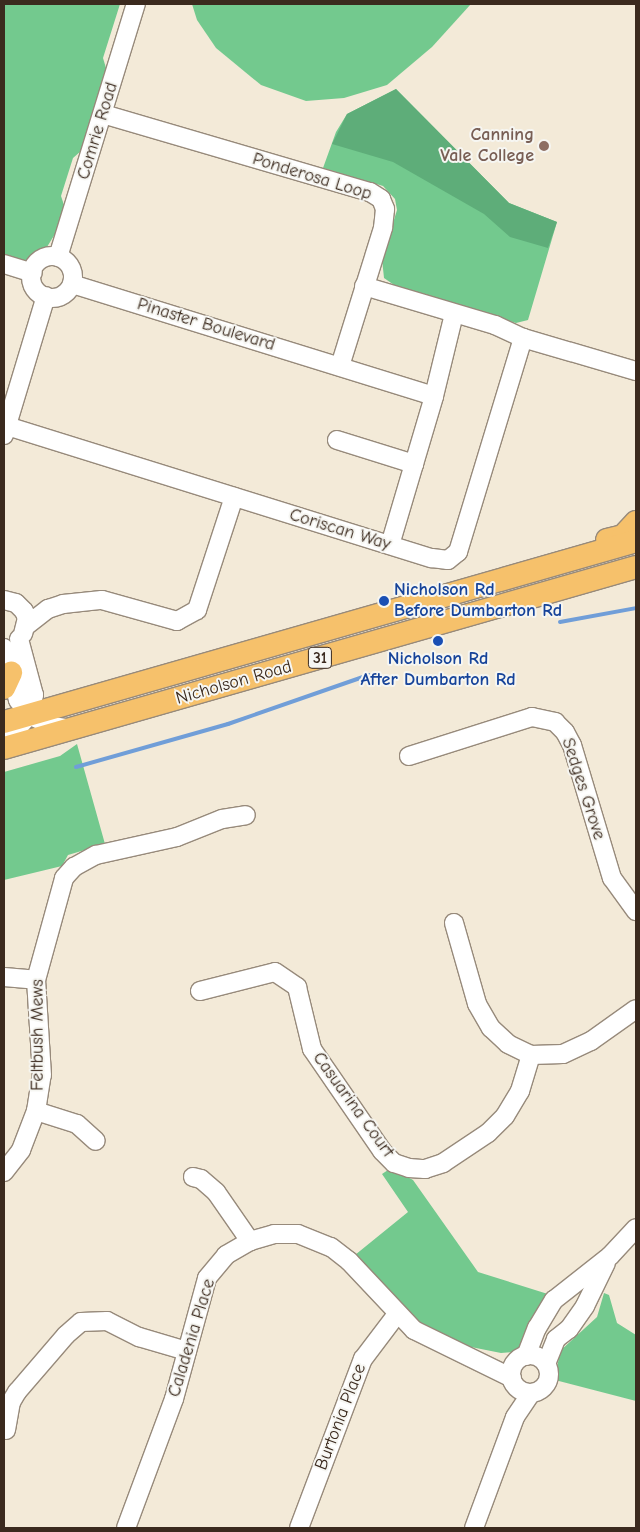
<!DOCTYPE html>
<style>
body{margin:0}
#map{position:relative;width:640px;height:1532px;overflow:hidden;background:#f3ead8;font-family:"Comic Neue",sans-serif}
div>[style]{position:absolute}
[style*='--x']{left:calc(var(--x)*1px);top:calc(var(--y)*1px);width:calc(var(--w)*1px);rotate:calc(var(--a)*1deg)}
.green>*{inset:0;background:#73c98e}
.forest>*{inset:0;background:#5ead79}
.stream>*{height:4px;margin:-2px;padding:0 2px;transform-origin:2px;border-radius:2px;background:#709ed8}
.roads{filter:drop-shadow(1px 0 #978a7b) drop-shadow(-1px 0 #978a7b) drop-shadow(0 1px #978a7b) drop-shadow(0 -1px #978a7b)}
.minor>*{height:18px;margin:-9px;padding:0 9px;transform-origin:9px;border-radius:9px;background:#fff}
.minor>.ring{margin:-9px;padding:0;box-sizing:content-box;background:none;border:18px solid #fff;border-radius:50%}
.major>*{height:22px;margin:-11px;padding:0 11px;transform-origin:11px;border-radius:11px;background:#f6c16b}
.dots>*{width:14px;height:14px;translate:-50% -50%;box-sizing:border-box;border:2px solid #f6f6f2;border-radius:50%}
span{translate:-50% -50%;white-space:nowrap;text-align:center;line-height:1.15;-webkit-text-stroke:4px #f6f6f2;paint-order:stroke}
.shield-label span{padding:1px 4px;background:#f6f6f2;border:1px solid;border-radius:4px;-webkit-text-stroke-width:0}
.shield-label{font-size:16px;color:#3b2a1e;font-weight:700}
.street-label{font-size:18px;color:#3b2a1e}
.education-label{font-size:18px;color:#785e54;font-weight:700}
.right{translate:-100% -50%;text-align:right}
.transit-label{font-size:18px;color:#164399;font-weight:700}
.left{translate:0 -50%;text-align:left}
.frame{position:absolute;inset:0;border:5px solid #3b2a1e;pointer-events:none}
</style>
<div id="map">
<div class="green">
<div style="clip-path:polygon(4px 4px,120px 4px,103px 58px,106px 68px,81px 151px,73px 158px,61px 196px,64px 205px,55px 234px,42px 255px,28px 261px,4px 259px)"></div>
<div style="clip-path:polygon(192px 4px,471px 4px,432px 47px,387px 85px,344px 98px,306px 101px,261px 85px,216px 48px,197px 20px)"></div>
<div style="clip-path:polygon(396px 89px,509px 203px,557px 222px,528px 320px,516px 323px,397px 287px,384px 278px,382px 259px,397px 210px,395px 199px,383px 186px,323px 168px,336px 132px,347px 114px)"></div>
<div style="clip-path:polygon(77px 744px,105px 844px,68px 855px,62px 866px,4px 880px,4px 772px,60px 756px)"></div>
<div style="clip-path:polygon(391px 1168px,413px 1180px,478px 1272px,551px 1295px,526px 1344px,513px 1352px,501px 1353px,461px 1345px,434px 1333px,416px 1320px,355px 1255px,408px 1212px,382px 1174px)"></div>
<div style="clip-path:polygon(604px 1293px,609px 1295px,617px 1323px,636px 1335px,636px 1401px,555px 1380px,560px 1351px,597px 1317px)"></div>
</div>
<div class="forest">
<div style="clip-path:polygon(396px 89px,509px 203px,557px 222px,548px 248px,510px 237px,484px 214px,393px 162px,332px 144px,347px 114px)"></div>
</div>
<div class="stream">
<div style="--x:560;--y:622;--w:77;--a:-10.4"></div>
<div style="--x:76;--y:767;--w:158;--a:-15.8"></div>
<div style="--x:228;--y:724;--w:149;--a:-19.2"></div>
</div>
<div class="roads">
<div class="minor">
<div style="--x:103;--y:114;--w:278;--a:16.3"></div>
<div style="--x:370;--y:192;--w:13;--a:32"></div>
<div style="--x:381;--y:199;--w:11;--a:68"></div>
<div style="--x:385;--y:209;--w:19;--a:96"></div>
<div style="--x:383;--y:228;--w:145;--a:107.3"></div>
<div class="ring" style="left:31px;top:256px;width:24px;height:24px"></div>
<div style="--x:58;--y:257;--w:265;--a:-72.9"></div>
<div style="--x:4;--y:264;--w:30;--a:17"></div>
<div style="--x:72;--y:284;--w:379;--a:17.2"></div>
<div style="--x:364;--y:286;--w:137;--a:16.6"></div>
<div style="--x:495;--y:325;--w:31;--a:25"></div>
<div style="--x:523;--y:338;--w:118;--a:16.3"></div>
<div style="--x:7;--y:426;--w:445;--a:17.3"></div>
<div style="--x:432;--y:558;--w:16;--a:7"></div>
<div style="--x:448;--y:560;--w:13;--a:-39"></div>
<div style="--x:458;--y:552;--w:224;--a:-73.1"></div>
<div style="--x:4;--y:435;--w:145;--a:-73.2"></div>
<div style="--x:337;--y:440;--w:81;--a:17.3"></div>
<div style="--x:390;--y:545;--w:155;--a:-73.5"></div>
<div style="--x:434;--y:396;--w:84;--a:-76.3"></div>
<div style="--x:4;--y:600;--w:12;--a:14"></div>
<div style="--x:16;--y:603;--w:11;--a:45"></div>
<div style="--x:24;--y:611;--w:8;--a:67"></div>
<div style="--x:27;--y:618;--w:16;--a:104"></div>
<div style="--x:26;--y:626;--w:28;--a:-38"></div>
<div style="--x:48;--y:609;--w:16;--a:-18"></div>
<div style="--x:63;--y:604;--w:39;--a:-6"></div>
<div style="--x:102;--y:600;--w:78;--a:15.6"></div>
<div style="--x:177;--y:621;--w:23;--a:-29"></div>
<div style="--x:197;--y:610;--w:119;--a:-71.9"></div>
<div style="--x:4;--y:648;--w:54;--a:74.9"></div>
<div style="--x:18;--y:700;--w:19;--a:54"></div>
<div style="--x:29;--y:715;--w:26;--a:25"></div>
<div style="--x:53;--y:726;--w:18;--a:9"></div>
<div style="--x:4;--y:744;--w:38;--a:-49"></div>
<div style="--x:29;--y:715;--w:21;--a:-76"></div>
<div style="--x:34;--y:695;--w:58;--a:-105"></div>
<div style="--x:409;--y:756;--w:129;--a:-17.6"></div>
<div style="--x:532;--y:717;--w:24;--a:12"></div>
<div style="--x:555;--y:722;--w:14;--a:45"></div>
<div style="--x:565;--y:732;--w:15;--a:62"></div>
<div style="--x:572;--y:745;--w:139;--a:73.3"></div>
<div style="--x:612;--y:878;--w:41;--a:54"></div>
<div style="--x:454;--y:923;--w:84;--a:74.1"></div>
<div style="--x:477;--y:1004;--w:28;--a:60"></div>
<div style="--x:491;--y:1028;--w:23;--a:43"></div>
<div style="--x:508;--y:1044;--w:25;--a:26"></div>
<div style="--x:531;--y:1055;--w:32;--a:-2"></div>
<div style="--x:563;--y:1054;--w:31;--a:-25"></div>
<div style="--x:591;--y:1041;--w:55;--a:-35.4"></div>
<div style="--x:4;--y:977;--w:32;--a:5"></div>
<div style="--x:200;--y:991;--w:77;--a:-14.2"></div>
<div style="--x:275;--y:972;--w:27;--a:34"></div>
<div style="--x:297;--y:987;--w:64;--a:76.4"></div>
<div style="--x:312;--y:1049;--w:124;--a:55.5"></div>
<div style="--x:382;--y:1151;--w:17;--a:45"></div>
<div style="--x:394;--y:1163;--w:16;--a:18"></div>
<div style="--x:409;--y:1168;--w:16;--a:4"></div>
<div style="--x:425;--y:1169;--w:19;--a:-18"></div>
<div style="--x:443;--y:1163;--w:54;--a:-33.7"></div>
<div style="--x:488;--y:1133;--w:24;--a:-45"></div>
<div style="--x:505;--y:1116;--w:29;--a:-59"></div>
<div style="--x:520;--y:1091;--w:38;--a:-73"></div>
<div style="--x:36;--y:1111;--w:43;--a:17.6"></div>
<div style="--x:77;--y:1124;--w:25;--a:42"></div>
<div style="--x:4;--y:1172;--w:28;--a:-52"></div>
<div style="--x:21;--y:1150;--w:42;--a:-69"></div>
<div style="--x:36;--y:1111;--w:36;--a:-81"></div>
<div style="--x:42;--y:1075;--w:95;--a:-93.6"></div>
<div style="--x:36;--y:980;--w:106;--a:-74.6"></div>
<div style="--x:64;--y:878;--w:15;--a:-48"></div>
<div style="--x:74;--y:867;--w:25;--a:-29"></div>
<div style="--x:96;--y:855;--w:83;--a:-12.5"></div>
<div style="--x:177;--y:837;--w:48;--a:-21.8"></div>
<div style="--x:222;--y:819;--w:24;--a:-9"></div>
<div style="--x:193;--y:1177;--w:8;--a:14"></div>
<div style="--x:201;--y:1179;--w:20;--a:41"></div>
<div style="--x:216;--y:1192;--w:60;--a:55.2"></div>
<div class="ring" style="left:511px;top:1355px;width:20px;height:20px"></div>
<div style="--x:526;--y:1356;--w:30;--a:-69"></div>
<div style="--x:537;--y:1328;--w:33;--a:-59"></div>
<div style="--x:554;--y:1300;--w:71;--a:-38.2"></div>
<div style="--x:610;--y:1256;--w:38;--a:-47"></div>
<div style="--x:546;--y:1364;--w:27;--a:-68"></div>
<div style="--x:556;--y:1339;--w:16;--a:-38"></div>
<div style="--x:569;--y:1329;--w:28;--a:-55"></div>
<div style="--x:585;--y:1306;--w:48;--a:-64"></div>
<div style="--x:6;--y:1430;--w:28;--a:-80"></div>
<div style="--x:11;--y:1402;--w:12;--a:-59"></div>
<div style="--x:17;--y:1392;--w:75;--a:-49.3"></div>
<div style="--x:66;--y:1335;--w:20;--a:-41"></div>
<div style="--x:81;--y:1322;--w:26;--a:-2"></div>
<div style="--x:107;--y:1321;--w:36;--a:27"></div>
<div style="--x:139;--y:1337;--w:50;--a:16.3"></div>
<div style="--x:126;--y:1528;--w:138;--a:-69.6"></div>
<div style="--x:174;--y:1399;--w:125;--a:-74.7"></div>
<div style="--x:207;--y:1278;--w:30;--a:-50"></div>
<div style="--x:226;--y:1255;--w:28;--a:-30"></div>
<div style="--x:250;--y:1241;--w:25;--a:-16"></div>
<div style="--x:274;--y:1234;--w:24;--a:0"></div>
<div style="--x:298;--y:1234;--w:35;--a:22"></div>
<div style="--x:331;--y:1247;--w:23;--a:38"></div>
<div style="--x:349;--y:1261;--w:95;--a:46.7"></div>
<div style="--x:414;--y:1330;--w:109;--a:26.1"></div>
<div style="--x:299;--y:1528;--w:181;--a:-69.3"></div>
<div style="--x:363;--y:1359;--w:56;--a:-52.9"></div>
<div style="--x:474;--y:1528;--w:118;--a:-69.7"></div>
<div style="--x:515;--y:1417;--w:29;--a:-56"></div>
</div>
<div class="major">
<div style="--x:607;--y:540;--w:16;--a:-14"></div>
<div style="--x:623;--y:536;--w:19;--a:-47"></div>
<div style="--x:4;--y:688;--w:17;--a:-65"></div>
<div style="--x:4;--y:722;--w:657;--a:-15.98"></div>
<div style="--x:4;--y:748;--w:657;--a:-15.98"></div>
</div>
</div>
<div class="dots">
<div style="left:544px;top:146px;background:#8d6e63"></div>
<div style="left:384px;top:601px;background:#1a4fb4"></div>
<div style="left:438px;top:641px;background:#1a4fb4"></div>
</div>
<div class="shield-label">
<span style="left:320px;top:658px">31</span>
</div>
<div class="street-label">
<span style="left:98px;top:131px;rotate:-73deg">Comrie Road</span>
<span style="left:312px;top:177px;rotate:17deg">Ponderosa Loop</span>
<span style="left:206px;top:325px;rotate:17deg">Pinaster Boulevard</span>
<span style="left:340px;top:530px;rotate:17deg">Coriscan Way</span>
<span style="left:234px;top:683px;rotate:-16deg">Nicholson Road</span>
<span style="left:583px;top:789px;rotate:72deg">Sedges Grove</span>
<span style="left:38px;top:1035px;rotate:-90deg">Feltbush Mews</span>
<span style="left:353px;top:1105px;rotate:54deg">Casuarina Court</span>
<span style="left:192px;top:1338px;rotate:-73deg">Caladenia Place</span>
<span style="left:341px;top:1417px;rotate:-69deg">Burtonia Place</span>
</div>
<div class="education-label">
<span class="right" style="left:534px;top:146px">Canning<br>Vale College</span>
</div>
<div class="transit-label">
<span class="left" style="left:394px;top:601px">Nicholson Rd<br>Before Dumbarton Rd</span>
<span style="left:438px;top:670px">Nicholson Rd<br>After Dumbarton Rd</span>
</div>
<div class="frame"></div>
</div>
